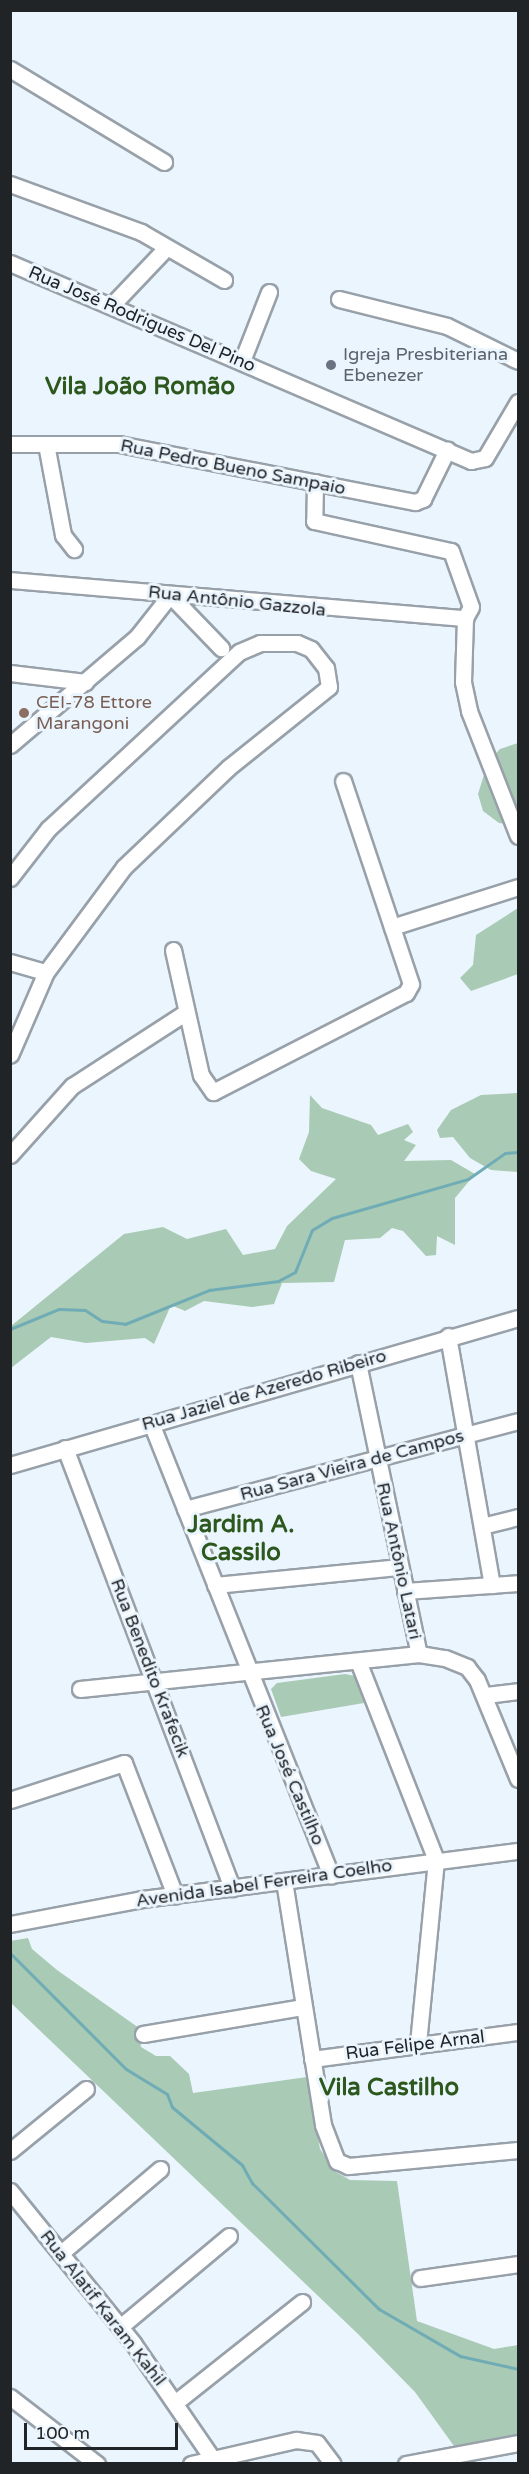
<!DOCTYPE html>
<meta charset="utf-8">
<style>
body{margin:0}
#map{position:relative;width:529px;height:2474px;overflow:hidden;background:#ebf5fd;font-family:"Varela Round",sans-serif}
div>[style]{position:absolute}
[style*='--x']{left:calc(var(--x)*1px);top:calc(var(--y)*1px);width:calc(var(--w)*1px);rotate:calc(var(--a)*1deg)}
.green>*{inset:0;background:#a9cab4}
.stream>*{height:3px;margin:-1.5px;padding:0 1.5px;transform-origin:1.5px;border-radius:1.5px;background:#70acb5}
.roads{filter:drop-shadow(2px 0 #98a1a9) drop-shadow(-2px 0 #98a1a9) drop-shadow(0 2px #98a1a9) drop-shadow(0 -2px #98a1a9)}
.minor>*{height:15px;margin:-7.5px;padding:0 7.5px;transform-origin:7.5px;border-radius:7.5px;background:#fff}
.dots>*{width:16px;height:16px;translate:-50% -50%;box-sizing:border-box;border:3px solid #ebf5fd;border-radius:50%}
span{translate:-50% -50%;white-space:nowrap;text-align:center;line-height:1.15;-webkit-text-stroke:6px #ebf5fd;paint-order:stroke}
.street-label{font-size:18px;color:#212427}
.worship-label{font-size:18px;color:#5b616d}
.left{translate:0 -50%;text-align:left}
.education-label{font-size:18px;color:#785e54}
.district-label{font-size:24px;color:#2c581e;font-weight:700}
.frame{position:absolute;inset:0;border:12px solid #212427;pointer-events:none}
.scale{position:absolute;left:24px;top:2423px;width:154px;height:27px;box-sizing:border-box;border:3px solid #212427;border-top:0;padding-left:8px;font-size:18px;line-height:21px;white-space:nowrap;color:#212427;-webkit-text-stroke:4px #ebf5fd;paint-order:stroke}
</style>
<div id="map">
<div class="green">
<div style="clip-path:polygon(518px 743px,518px 825px,499px 823px,483px 811px,478px 794px,488px 762px,500px 749px)"></div>
<div style="clip-path:polygon(518px 908px,518px 974px,471px 991px,460px 978px,473px 965px,476px 935px)"></div>
<div style="clip-path:polygon(518px 1093px,518px 1172px,491px 1170px,470px 1158px,453px 1137px,440px 1138px,437px 1130px,451px 1110px,481px 1095px)"></div>
<div style="clip-path:polygon(310px 1095px,322px 1108px,371px 1125px,378px 1135px,408px 1124px,413px 1132px,404px 1140px,416px 1145px,404px 1161px,451px 1160px,475px 1174px,455px 1198px,455px 1245px,437px 1236px,436px 1255px,426px 1256px,403px 1231px,392px 1228px,380px 1238px,345px 1240px,334px 1282px,282px 1283px,274px 1304px,252px 1307px,204px 1301px,185px 1311px,171px 1305px,154px 1344px,145px 1338px,86px 1343px,51px 1337px,11px 1368px,11px 1326px,124px 1234px,163px 1227px,187px 1239px,226px 1229px,243px 1255px,275px 1249px,287px 1226px,336px 1179px,311px 1171px,299px 1159px,309px 1132px)"></div>
<div style="clip-path:polygon(345px 1674px,355px 1676px,364px 1703px,281px 1717px,271px 1689px,277px 1683px)"></div>
<div style="clip-path:polygon(28px 1938px,32px 1949px,57px 1970px,139px 2028px,141px 2047px,156px 2056px,170px 2056px,189px 2074px,193px 2093px,307px 2077px,320px 2149px,336px 2172px,350px 2180px,397px 2181px,417px 2321px,494px 2349px,518px 2345px,518px 2435px,454px 2446px,415px 2392px,358px 2334px,11px 2003px,10px 1941px)"></div>
</div>
<div class="stream">
<div style="--x:10;--y:1329;--w:53;--a:-22.2"></div>
<div style="--x:59;--y:1309;--w:26;--a:2"></div>
<div style="--x:85;--y:1310;--w:20;--a:33"></div>
<div style="--x:102;--y:1321;--w:23;--a:7"></div>
<div style="--x:125;--y:1324;--w:91;--a:-22"></div>
<div style="--x:209;--y:1290;--w:70;--a:-7.4"></div>
<div style="--x:278;--y:1281;--w:19;--a:-28"></div>
<div style="--x:295;--y:1272;--w:45;--a:-68"></div>
<div style="--x:312;--y:1230;--w:23;--a:-31"></div>
<div style="--x:332;--y:1218;--w:141;--a:-16"></div>
<div style="--x:468;--y:1179;--w:45;--a:-35.1"></div>
<div style="--x:505;--y:1153;--w:13;--a:-4"></div>
<div style="--x:10;--y:1953;--w:164;--a:45"></div>
<div style="--x:126;--y:2069;--w:48;--a:31.4"></div>
<div style="--x:167;--y:2094;--w:14;--a:69"></div>
<div style="--x:172;--y:2107;--w:91;--a:39.6"></div>
<div style="--x:242;--y:2165;--w:21;--a:61"></div>
<div style="--x:252;--y:2183;--w:179;--a:44.8"></div>
<div style="--x:379;--y:2309;--w:94;--a:30.1"></div>
<div style="--x:460;--y:2356;--w:59;--a:12.6"></div>
</div>
<div class="roads">
<div class="minor">
<div style="--x:10;--y:69;--w:180;--a:31.1"></div>
<div style="--x:10;--y:184;--w:140;--a:20.1"></div>
<div style="--x:141;--y:232;--w:96;--a:30"></div>
<div style="--x:10;--y:263;--w:502;--a:23.24"></div>
<div style="--x:471;--y:461;--w:14;--a:-12"></div>
<div style="--x:485;--y:458;--w:65;--a:-59.5"></div>
<div style="--x:339;--y:299;--w:111;--a:14"></div>
<div style="--x:447;--y:326;--w:79;--a:26.2"></div>
<div style="--x:111;--y:306;--w:80;--a:-46.5"></div>
<div style="--x:242;--y:361;--w:74;--a:-68.6"></div>
<div style="--x:10;--y:444;--w:109;--a:0"></div>
<div style="--x:119;--y:444;--w:302;--a:11.1"></div>
<div style="--x:415;--y:502;--w:9;--a:-21"></div>
<div style="--x:423;--y:499;--w:55;--a:-63.9"></div>
<div style="--x:46;--y:444;--w:93;--a:79.4"></div>
<div style="--x:63;--y:535;--w:18;--a:52"></div>
<div style="--x:315;--y:482;--w:39;--a:91"></div>
<div style="--x:314;--y:521;--w:140;--a:12.4"></div>
<div style="--x:451;--y:551;--w:59;--a:70.3"></div>
<div style="--x:471;--y:607;--w:13;--a:119"></div>
<div style="--x:10;--y:580;--w:457;--a:4.8"></div>
<div style="--x:465;--y:618;--w:64;--a:91.8"></div>
<div style="--x:463;--y:682;--w:30;--a:78"></div>
<div style="--x:469;--y:711;--w:134;--a:68.6"></div>
<div style="--x:10;--y:673;--w:76;--a:6.8"></div>
<div style="--x:10;--y:745;--w:167;--a:-40.4"></div>
<div style="--x:137;--y:637;--w:53;--a:-51.8"></div>
<div style="--x:170;--y:595;--w:74;--a:46.1"></div>
<div style="--x:10;--y:878;--w:62;--a:-52.2"></div>
<div style="--x:48;--y:829;--w:260;--a:-42.8"></div>
<div style="--x:239;--y:652;--w:23;--a:-23"></div>
<div style="--x:260;--y:643;--w:37;--a:0"></div>
<div style="--x:297;--y:643;--w:15;--a:23"></div>
<div style="--x:311;--y:649;--w:24;--a:52"></div>
<div style="--x:326;--y:668;--w:19;--a:81"></div>
<div style="--x:329;--y:687;--w:129;--a:141.3"></div>
<div style="--x:228;--y:768;--w:144;--a:136.4"></div>
<div style="--x:124;--y:867;--w:131;--a:126.6"></div>
<div style="--x:46;--y:972;--w:90;--a:113.4"></div>
<div style="--x:392;--y:927;--w:132;--a:-17.6"></div>
<div style="--x:173;--y:950;--w:128;--a:77.4"></div>
<div style="--x:201;--y:1075;--w:21;--a:55"></div>
<div style="--x:213;--y:1092;--w:217;--a:-27.2"></div>
<div style="--x:406;--y:993;--w:10;--a:-61"></div>
<div style="--x:411;--y:984;--w:214;--a:-108.5"></div>
<div style="--x:10;--y:962;--w:37;--a:16"></div>
<div style="--x:10;--y:1155;--w:93;--a:-48.1"></div>
<div style="--x:72;--y:1086;--w:135;--a:-32.9"></div>
<div style="--x:448;--y:1336;--w:253;--a:80"></div>
<div style="--x:358;--y:1363;--w:297;--a:78.2"></div>
<div style="--x:151;--y:1423;--w:487;--a:68.3"></div>
<div style="--x:65;--y:1448;--w:471;--a:69.2"></div>
<div style="--x:10;--y:1465;--w:529;--a:-16.14"></div>
<div style="--x:185;--y:1509;--w:344;--a:-14.8"></div>
<div style="--x:482;--y:1526;--w:37;--a:-14"></div>
<div style="--x:215;--y:1585;--w:186;--a:-5.6"></div>
<div style="--x:405;--y:1591;--w:113;--a:-4"></div>
<div style="--x:358;--y:1661;--w:214;--a:68.6"></div>
<div style="--x:436;--y:1860;--w:186;--a:95.6"></div>
<div style="--x:80;--y:1689;--w:341;--a:-5.9"></div>
<div style="--x:419;--y:1654;--w:26;--a:9"></div>
<div style="--x:445;--y:1658;--w:24;--a:22"></div>
<div style="--x:467;--y:1667;--w:16;--a:52"></div>
<div style="--x:477;--y:1680;--w:107;--a:67.5"></div>
<div style="--x:486;--y:1695;--w:32;--a:-7"></div>
<div style="--x:10;--y:1800;--w:120;--a:-18"></div>
<div style="--x:124;--y:1763;--w:142;--a:68.9"></div>
<div style="--x:284;--y:1881;--w:247;--a:80.9"></div>
<div style="--x:323;--y:2125;--w:39;--a:69"></div>
<div style="--x:337;--y:2161;--w:12;--a:24"></div>
<div style="--x:348;--y:2166;--w:171;--a:-5.4"></div>
<div style="--x:10;--y:1924;--w:134;--a:-10.7"></div>
<div style="--x:142;--y:1899;--w:379;--a:-7.3"></div>
<div style="--x:143;--y:2034;--w:161;--a:-9.6"></div>
<div style="--x:312;--y:2059;--w:208;--a:-7.5"></div>
<div style="--x:10;--y:2151;--w:98;--a:-39.2"></div>
<div style="--x:10;--y:2191;--w:196;--a:51"></div>
<div style="--x:133;--y:2343;--w:140;--a:55.5"></div>
<div style="--x:61;--y:2253;--w:130;--a:-40.3"></div>
<div style="--x:420;--y:2278;--w:99;--a:-8.1"></div>
<div style="--x:120;--y:2327;--w:142;--a:-39.9"></div>
<div style="--x:10;--y:2397;--w:110;--a:37.6"></div>
<div style="--x:176;--y:2402;--w:161;--a:-38.4"></div>
<div style="--x:191;--y:2464;--w:108;--a:-12.9"></div>
<div style="--x:296;--y:2440;--w:21;--a:8"></div>
<div style="--x:317;--y:2443;--w:26;--a:53"></div>
<div style="--x:406;--y:2464;--w:114;--a:-10.6"></div>
</div>
</div>
<div class="dots">
<div style="left:331px;top:365px;background:#6b7280"></div>
<div style="left:24px;top:713px;background:#8d6e63"></div>
</div>
<div class="street-label">
<span style="left:142px;top:319px;rotate:23deg">Rua José Rodrigues Del Pino</span>
<span style="left:233px;top:467px;rotate:11deg">Rua Pedro Bueno Sampaio</span>
<span style="left:237px;top:601px;rotate:6deg">Rua Antônio Gazzola</span>
<span style="left:264px;top:1390px;rotate:-16deg">Rua Jaziel de Azeredo Ribeiro</span>
<span style="left:352px;top:1465px;rotate:-15deg">Rua Sara Vieira de Campos</span>
<span style="left:399px;top:1561px;rotate:78deg">Rua Antônio Latari</span>
<span style="left:150px;top:1668px;rotate:69deg">Rua Benedito Krafecik</span>
<span style="left:290px;top:1775px;rotate:67deg">Rua José Castilho</span>
<span style="left:264px;top:1883px;rotate:-8deg">Avenida Isabel Ferreira Coelho</span>
<span style="left:415px;top:2045px;rotate:-7deg">Rua Felipe Arnal</span>
<span style="left:103px;top:2308px;rotate:52deg">Rua Alatif Karam Kahil</span>
</div>
<div class="worship-label">
<span class="left" style="left:343px;top:365px">Igreja Presbiteriana<br>Ebenezer</span>
</div>
<div class="education-label">
<span class="left" style="left:36px;top:713px">CEI-78 Ettore<br>Marangoni</span>
</div>
<div class="district-label">
<span style="left:140px;top:387px">Vila João Romão</span>
<span style="left:241px;top:1539px">Jardim A.<br>Cassilo</span>
<span style="left:389px;top:2088px">Vila Castilho</span>
</div>
<div class="frame"></div>
<div class="scale">100 m</div>
</div>
